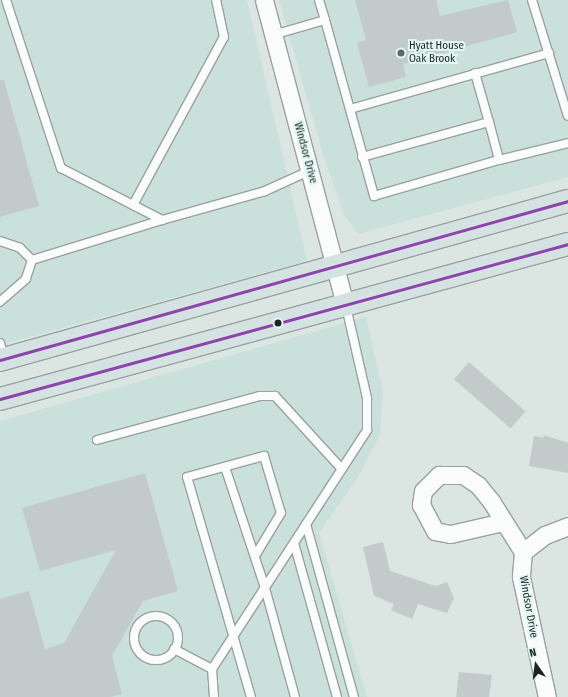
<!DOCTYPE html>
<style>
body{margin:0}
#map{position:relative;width:568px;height:697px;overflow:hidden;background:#dbe6e3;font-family:"Fira Sans Condensed",sans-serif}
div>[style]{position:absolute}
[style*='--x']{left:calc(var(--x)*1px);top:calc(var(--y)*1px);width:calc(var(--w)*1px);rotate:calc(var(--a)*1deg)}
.built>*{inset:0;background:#cae0da}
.building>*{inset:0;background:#c2cbc9;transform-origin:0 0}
.roads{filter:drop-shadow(1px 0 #99a29f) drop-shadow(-1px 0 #99a29f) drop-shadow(0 1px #99a29f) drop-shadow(0 -1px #99a29f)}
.service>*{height:8px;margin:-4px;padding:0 4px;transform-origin:4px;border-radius:4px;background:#fafbfb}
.service>.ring{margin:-4px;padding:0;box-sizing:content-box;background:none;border:8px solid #fafbfb;border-radius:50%}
.minor>*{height:17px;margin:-8.5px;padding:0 8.5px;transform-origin:8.5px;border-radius:8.5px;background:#fafbfb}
.primary>*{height:22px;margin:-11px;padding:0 11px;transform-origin:11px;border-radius:11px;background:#d4e3e1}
.bus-1>*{height:3px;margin:-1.5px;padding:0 1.5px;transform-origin:1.5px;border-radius:1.5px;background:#8e44ad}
.dots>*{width:11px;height:11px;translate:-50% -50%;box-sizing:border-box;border:2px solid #e3f8f3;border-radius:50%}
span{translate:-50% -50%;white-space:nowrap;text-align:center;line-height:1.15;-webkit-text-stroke:4px #e3f8f3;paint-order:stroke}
.poi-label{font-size:11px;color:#1c2422}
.left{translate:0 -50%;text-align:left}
.street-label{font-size:11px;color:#1c2422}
.north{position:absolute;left:516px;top:645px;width:40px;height:40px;-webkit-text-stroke:3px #e3f8f3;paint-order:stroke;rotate:346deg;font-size:11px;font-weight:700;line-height:16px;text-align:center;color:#1c2422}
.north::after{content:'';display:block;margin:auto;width:14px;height:18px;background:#1c2422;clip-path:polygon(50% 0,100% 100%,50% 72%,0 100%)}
</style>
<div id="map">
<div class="built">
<div style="clip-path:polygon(0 0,247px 0,307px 261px,0 345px)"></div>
<div style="clip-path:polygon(279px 0,568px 0,568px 177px,358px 234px,344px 215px,323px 154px)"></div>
<div style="clip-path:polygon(366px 317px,383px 392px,380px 435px,358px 477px,319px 533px,367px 697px,0 697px,0 421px)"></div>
</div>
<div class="building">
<div style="clip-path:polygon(355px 0,436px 0,440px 16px,508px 0,517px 32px,403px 64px,406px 77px,369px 87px,357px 43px,366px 40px)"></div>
<div style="clip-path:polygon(0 80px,4px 80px,39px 206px,0 217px)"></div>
<div style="left:469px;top:362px;width:75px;height:23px;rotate:41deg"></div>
<div style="clip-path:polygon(544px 435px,568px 443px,568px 473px,529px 466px,534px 436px,543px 438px)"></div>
<div style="clip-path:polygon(145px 473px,178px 591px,143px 601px,112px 656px,122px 694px,111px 697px,0 697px,0 599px,29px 591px,45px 649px,64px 643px,116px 550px,40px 571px,22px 508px)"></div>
<div style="clip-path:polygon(383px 542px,390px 571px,436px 586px,447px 582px,454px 598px,447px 613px,418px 604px,412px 619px,391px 610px,394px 604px,374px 596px,363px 547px)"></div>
<div style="clip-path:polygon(459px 672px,492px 675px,489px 697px,456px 697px)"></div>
</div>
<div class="roads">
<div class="service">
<div style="--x:6;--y:0;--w:177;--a:71.9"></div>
<div style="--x:61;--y:168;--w:114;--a:27.2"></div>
<div style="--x:162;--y:220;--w:107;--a:-15.7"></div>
<div style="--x:265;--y:191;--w:48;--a:-24.4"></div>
<div style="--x:319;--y:0;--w:21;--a:73"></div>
<div style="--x:532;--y:0;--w:121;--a:72.8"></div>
<div style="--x:273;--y:35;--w:54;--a:-16.1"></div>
<div style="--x:325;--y:20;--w:183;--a:74.4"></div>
<div style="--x:374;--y:196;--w:130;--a:-16.1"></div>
<div style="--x:475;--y:73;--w:51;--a:74.1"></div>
<div style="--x:350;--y:109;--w:207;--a:-15.7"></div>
<div style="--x:362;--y:157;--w:132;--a:-15.4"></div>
<div style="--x:489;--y:122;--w:39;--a:75"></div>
<div style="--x:499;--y:160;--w:71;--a:-13.8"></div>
<div style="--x:133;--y:205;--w:191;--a:-61.6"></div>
<div style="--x:224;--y:37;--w:38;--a:-102"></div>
<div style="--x:0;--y:241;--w:21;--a:19"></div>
<div style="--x:20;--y:248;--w:17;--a:45"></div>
<div style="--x:32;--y:260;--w:20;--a:108"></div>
<div style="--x:26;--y:279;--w:35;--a:139"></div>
<div style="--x:32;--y:260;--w:136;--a:-17.1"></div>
<div style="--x:0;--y:343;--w:16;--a:75"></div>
<div style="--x:97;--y:440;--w:169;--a:-15.1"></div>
<div style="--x:260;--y:396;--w:15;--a:0"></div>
<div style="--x:275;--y:396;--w:99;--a:47.5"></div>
<div style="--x:225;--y:467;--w:127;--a:71.7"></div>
<div style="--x:265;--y:588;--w:113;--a:74.6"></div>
<div style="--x:306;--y:524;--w:180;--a:74.5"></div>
<div style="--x:294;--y:543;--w:160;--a:74.4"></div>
<div class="ring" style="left:134px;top:616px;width:36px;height:36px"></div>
<div style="--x:174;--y:649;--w:43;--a:27.8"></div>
<div style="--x:214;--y:697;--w:28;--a:-94"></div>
<div style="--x:212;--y:669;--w:285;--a:-57"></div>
<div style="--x:367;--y:430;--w:32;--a:-90"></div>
<div style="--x:367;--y:398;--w:94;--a:-102.9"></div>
<div style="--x:251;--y:697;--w:229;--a:-106.2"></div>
<div style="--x:187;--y:477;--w:80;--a:-15.3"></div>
<div style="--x:264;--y:456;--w:59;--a:73.4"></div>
<div style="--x:281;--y:513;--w:50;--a:121.2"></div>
</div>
<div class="minor">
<div style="--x:264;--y:0;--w:316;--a:75.1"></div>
<div style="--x:503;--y:522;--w:54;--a:167.2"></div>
<div style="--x:450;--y:534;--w:15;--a:-169"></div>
<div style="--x:435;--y:531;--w:30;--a:-118"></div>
<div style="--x:421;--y:505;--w:14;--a:-82"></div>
<div style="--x:423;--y:491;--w:23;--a:-45"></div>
<div style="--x:439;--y:475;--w:24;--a:0"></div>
<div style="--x:463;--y:475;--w:18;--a:34"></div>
<div style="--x:478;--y:485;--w:21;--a:51"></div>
<div style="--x:491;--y:501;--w:60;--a:57.9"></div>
<div style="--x:523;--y:552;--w:25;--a:95"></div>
<div style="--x:521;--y:577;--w:123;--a:77.8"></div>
<div style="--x:523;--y:552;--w:28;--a:-38"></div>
<div style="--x:545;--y:535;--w:25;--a:-21"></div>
</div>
<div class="primary">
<div style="--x:0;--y:360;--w:590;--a:-15.64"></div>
<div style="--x:0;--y:399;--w:589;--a:-15.26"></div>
</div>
</div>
<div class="bus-1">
<div style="--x:0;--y:360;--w:590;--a:-15.64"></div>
<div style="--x:0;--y:399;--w:589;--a:-15.26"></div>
</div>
<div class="dots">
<div style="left:401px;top:53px;background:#5f6866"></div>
<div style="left:278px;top:323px;background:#1c2422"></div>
</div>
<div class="poi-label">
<span class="left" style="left:409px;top:53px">Hyatt House<br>Oak Brook</span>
</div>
<div class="street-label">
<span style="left:305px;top:153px;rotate:75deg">Windsor Drive</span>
<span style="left:528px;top:607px;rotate:80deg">Windsor Drive</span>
</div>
<div class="north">N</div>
</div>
